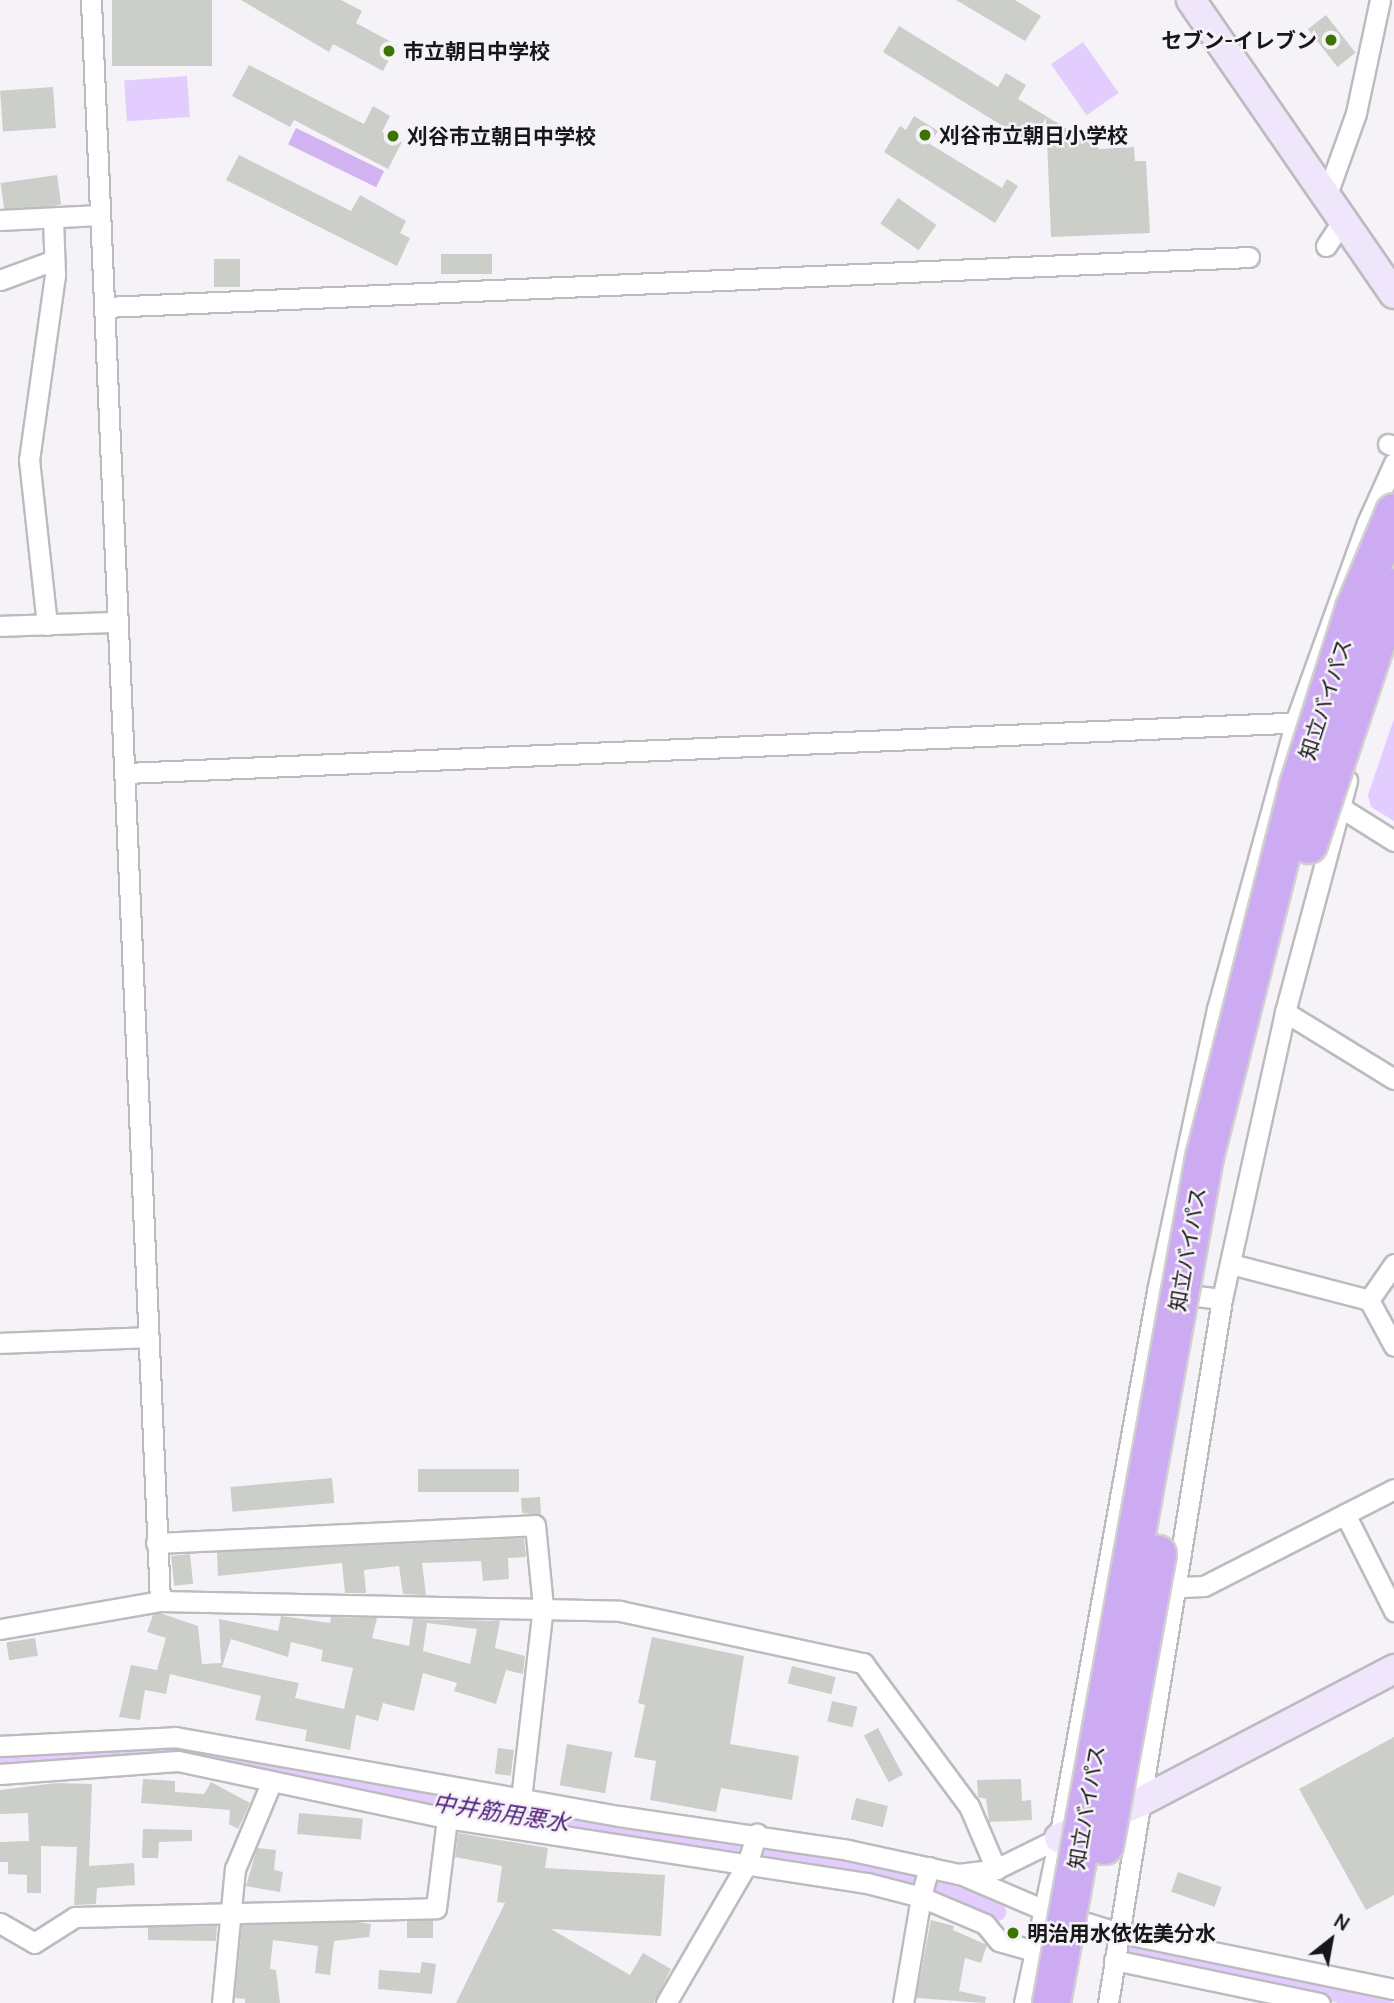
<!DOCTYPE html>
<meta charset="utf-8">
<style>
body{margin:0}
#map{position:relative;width:1394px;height:2003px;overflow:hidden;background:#f5f3f8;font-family:Manrope,"Noto Sans JP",sans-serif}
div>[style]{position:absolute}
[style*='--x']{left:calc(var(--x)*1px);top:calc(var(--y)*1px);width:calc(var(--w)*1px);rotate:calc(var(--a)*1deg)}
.green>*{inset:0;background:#d1b3f2;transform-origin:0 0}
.water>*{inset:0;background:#e3ccfe;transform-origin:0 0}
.canal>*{height:18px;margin:-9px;padding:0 9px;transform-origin:9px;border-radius:9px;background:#e3ccfe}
.building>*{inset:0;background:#ccceca;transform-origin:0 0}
.roads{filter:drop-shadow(2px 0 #bdbbbf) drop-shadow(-2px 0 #bdbbbf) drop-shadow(0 2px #bdbbbf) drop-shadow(0 -2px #bdbbbf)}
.street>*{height:19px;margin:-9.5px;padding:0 9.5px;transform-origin:9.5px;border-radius:9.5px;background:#fff}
.secondary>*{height:28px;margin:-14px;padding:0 14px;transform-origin:14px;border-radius:14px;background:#f0e6fb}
.bridges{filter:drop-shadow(2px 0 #d1d0d1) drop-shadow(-2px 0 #d1d0d1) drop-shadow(0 2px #d1d0d1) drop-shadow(0 -2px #d1d0d1)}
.highway-bridge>*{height:37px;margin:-18.5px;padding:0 18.5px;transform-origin:18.5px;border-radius:18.5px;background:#cdabf2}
.dots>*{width:19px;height:19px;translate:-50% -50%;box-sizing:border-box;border:4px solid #f5f3f8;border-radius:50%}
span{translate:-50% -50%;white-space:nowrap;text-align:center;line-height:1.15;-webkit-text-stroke:5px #f5f3f8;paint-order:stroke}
.poi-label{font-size:21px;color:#171618;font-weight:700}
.right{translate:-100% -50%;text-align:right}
.left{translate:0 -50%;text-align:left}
.street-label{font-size:21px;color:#171618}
.water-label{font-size:23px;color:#521d7a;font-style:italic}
.north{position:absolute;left:1296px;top:1905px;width:70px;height:70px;-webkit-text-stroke:5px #f5f3f8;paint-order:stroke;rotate:31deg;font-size:19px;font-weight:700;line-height:28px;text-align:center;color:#171618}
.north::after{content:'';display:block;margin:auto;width:24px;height:32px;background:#171618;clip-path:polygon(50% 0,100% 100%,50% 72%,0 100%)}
</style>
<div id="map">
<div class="green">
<div style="left:296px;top:128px;width:98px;height:18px;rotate:26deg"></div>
</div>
<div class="water">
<div style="left:1083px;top:42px;width:62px;height:39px;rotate:55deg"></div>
<div style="left:187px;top:76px;width:41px;height:63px;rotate:86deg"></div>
<div style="clip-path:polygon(1394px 719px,1394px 821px,1371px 807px,1368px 795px)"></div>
</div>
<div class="canal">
<div style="--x:0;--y:1763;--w:181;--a:-4.1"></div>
<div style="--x:181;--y:1750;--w:204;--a:12.5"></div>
<div style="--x:380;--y:1794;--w:491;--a:8.8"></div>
<div style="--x:865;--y:1869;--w:58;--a:12.8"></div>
<div style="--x:922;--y:1882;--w:81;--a:21.8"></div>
<div style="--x:1128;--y:1951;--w:261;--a:11.5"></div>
</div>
<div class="building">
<div style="left:112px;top:0;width:100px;height:66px"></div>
<div style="clip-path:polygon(241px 0,341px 0,362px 11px,356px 23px,397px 45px,383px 71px,333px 44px,329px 52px)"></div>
<div style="clip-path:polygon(956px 0,1015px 0,1041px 16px,1025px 41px)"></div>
<div style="left:1326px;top:15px;width:48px;height:23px;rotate:52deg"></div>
<div style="clip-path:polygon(899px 26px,998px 87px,1006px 73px,1026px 85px,1018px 99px,1100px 149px,1134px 147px,1135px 161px,1146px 161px,1150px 233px,1051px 237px,1046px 118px,1030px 143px,883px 52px)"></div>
<div style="clip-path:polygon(249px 65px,364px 124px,373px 106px,390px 116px,382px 132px,402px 142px,388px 169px,294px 120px,290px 127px,232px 96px)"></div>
<div style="left:53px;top:87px;width:41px;height:53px;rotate:86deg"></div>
<div style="clip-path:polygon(914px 116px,938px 131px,930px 144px,1002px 188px,1007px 179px,1018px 186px,995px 223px,884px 152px,900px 126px,906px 130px)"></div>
<div style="clip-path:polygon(239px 155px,351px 211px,360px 195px,406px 221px,400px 233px,410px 238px,397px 266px,226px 180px)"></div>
<div style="left:57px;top:175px;width:30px;height:57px;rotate:82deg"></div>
<div style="left:898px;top:198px;width:47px;height:31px;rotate:35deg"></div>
<div style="left:492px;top:254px;width:20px;height:51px;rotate:90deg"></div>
<div style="left:214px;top:259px;width:26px;height:28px"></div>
<div style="left:519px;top:1469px;width:23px;height:101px;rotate:90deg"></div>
<div style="left:332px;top:1478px;width:25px;height:102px;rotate:85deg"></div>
<div style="clip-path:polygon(540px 1497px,541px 1515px,522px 1513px,521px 1498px)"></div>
<div style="clip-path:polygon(524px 1538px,526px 1557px,508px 1558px,509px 1579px,483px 1581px,481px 1561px,422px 1563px,426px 1595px,403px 1594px,399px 1566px,364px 1570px,366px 1593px,345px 1593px,342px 1563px,218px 1576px,217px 1552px)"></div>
<div style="left:190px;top:1554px;width:30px;height:19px;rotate:84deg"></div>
<div style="clip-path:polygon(evenodd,160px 1613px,198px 1626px,202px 1664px,221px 1663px,219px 1619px,278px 1631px,281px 1616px,330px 1623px,331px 1617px,377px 1618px,372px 1638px,409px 1646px,413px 1619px,500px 1621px,495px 1648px,525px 1656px,523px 1674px,506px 1670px,496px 1704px,454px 1691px,457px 1683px,423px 1673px,414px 1711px,383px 1703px,378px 1721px,356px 1715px,350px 1750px,305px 1741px,307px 1730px,255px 1720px,261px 1696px,170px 1674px,166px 1694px,145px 1690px,140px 1720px,119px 1717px,131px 1665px,157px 1670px,166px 1638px,147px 1632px,153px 1615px,160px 1613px,427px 1623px,477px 1629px,470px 1664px,423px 1651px,427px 1623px,160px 1613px,231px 1639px,288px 1657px,291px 1642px,323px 1650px,321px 1661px,353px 1668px,344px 1709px,295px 1698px,299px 1683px,222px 1667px,231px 1639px)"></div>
<div style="clip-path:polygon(652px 1637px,744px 1656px,730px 1744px,799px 1756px,792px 1800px,721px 1788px,716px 1812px,650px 1800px,656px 1761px,634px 1757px,645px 1705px,638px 1703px)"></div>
<div style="left:35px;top:1638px;width:18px;height:29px;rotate:81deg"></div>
<div style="left:792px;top:1666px;width:45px;height:18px;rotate:14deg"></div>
<div style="left:832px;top:1701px;width:26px;height:21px;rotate:13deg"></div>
<div style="left:878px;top:1728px;width:53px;height:16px;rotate:62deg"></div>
<div style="clip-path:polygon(1394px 1737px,1394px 1895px,1366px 1910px,1299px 1789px)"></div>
<div style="left:567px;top:1744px;width:46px;height:42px;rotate:10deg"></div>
<div style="left:498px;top:1748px;width:16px;height:26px;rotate:7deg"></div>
<div style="clip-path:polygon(143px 1779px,175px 1781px,175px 1792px,204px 1794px,211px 1782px,250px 1803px,238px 1829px,229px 1824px,230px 1810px,141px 1803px)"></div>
<div style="clip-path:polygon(1021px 1779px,1022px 1801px,1031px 1800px,1032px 1820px,989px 1822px,986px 1799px,978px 1797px,977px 1780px)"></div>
<div style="clip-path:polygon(56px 1783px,92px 1784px,89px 1866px,134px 1863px,135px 1885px,97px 1888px,96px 1904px,74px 1905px,77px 1847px,41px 1846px,41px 1893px,27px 1893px,27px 1875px,8px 1874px,8px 1862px,0 1862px,0 1842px,29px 1841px,28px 1813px,0 1814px,0 1790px)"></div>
<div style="left:856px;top:1798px;width:33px;height:22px;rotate:14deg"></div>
<div style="left:299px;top:1813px;width:64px;height:21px;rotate:5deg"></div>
<div style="clip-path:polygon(143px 1829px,192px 1830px,192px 1841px,159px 1842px,158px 1858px,142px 1858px)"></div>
<div style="clip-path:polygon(458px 1833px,548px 1848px,545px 1868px,665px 1875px,661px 1936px,551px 1929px,630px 1975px,643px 1953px,671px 1969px,654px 2003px,456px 2003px,505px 1903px,497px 1902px,502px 1866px,455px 1857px)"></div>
<div style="clip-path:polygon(257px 1848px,276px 1850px,274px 1870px,283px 1872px,280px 1892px,246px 1886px)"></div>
<div style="left:1178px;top:1872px;width:46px;height:21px;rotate:19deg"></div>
<div style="left:433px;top:1920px;width:18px;height:26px;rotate:90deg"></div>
<div style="clip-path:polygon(931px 1920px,954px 1926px,953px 1930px,987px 1945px,981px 1963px,965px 1958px,959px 1991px,986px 1997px,985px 2003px,916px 1998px)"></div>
<div style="clip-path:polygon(357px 1922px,371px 1924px,369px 1937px,334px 1941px,330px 1975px,315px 1973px,318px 1946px,273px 1940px,270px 1969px,276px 1970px,280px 2003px,245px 2003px,245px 1999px,235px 1998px,242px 1925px)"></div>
<div style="clip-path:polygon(217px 1926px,216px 1941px,148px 1940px,148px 1927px)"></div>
<div style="clip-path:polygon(422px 1962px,436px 1964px,432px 1994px,378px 1989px,379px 1970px,420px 1973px)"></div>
</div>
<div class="roads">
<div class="street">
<div style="--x:1326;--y:197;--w:89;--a:-70.3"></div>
<div style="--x:1356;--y:113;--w:116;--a:-78"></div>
<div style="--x:0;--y:220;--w:100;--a:-2.9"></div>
<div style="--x:1326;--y:246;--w:30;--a:-57"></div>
<div style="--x:0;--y:280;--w:58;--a:-20.3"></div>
<div style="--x:105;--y:307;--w:1145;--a:-2.5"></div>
<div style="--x:1388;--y:444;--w:6;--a:18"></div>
<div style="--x:47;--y:625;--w:166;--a:-96.2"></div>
<div style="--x:29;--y:460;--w:187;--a:-82"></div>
<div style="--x:55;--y:275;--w:57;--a:-92"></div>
<div style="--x:0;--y:626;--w:117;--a:-2"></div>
<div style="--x:126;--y:773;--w:1183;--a:-2.47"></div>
<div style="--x:1340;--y:807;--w:64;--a:32.2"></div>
<div style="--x:1285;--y:1012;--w:128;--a:31.6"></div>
<div style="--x:1231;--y:1264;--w:143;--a:14.6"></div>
<div style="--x:1394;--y:1264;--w:44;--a:124.8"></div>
<div style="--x:1369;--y:1300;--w:52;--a:61.5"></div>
<div style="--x:1171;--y:1293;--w:51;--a:6.7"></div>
<div style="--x:0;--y:1343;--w:148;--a:-2.3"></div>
<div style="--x:1345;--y:1514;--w:109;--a:63.2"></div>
<div style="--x:156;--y:1543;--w:379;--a:-2.7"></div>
<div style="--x:535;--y:1525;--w:81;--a:84.4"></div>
<div style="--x:543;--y:1606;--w:194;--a:96.5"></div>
<div style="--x:1161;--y:1588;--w:43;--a:-2.7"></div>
<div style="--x:1204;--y:1586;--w:213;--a:-27"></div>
<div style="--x:160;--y:1601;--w:460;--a:1.2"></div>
<div style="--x:620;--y:1611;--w:249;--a:12.1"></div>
<div style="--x:863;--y:1663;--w:178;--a:53.5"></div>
<div style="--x:969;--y:1806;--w:69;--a:66.8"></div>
<div style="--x:0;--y:1629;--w:162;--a:-9.9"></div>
<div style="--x:160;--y:1601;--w:1602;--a:-92.47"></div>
<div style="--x:0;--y:1746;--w:175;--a:-2.9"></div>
<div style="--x:175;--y:1737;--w:451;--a:10.1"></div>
<div style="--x:619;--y:1816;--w:232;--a:8.4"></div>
<div style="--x:848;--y:1850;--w:113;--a:12.3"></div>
<div style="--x:958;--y:1874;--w:38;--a:-7"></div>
<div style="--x:996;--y:1869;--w:70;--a:-26.2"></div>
<div style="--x:0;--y:1774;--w:178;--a:-4.2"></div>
<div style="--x:178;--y:1761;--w:275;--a:12"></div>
<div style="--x:447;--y:1818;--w:425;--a:8.8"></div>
<div style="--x:867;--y:1883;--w:56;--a:14.5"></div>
<div style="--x:921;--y:1897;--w:108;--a:99.6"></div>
<div style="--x:929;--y:1867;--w:31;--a:105"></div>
<div style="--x:921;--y:1897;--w:69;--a:22.9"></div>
<div style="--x:985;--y:1924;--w:22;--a:51"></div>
<div style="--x:999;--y:1941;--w:37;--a:16"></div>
<div style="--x:960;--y:1874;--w:89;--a:23.1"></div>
<div style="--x:1042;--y:1909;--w:77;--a:17.3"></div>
<div style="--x:1116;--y:1932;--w:284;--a:11.6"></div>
<div style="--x:0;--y:1923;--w:39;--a:30"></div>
<div style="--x:34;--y:1943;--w:49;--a:-32.4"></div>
<div style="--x:75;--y:1917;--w:361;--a:-1.4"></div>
<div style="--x:436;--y:1908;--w:91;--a:-83"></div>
<div style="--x:1114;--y:1960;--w:210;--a:11.8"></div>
<div style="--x:222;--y:2003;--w:135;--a:-84.5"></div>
<div style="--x:235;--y:1869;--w:95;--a:-67.2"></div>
<div style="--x:666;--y:2003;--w:161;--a:-59.8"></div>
<div style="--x:747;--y:1864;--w:32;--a:-72"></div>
<div style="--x:1024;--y:2003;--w:169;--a:-78"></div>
<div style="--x:1059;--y:1838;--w:556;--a:-79.84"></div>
<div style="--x:1157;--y:1291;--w:288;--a:-78"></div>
<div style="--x:1217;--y:1009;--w:300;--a:-74.7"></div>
<div style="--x:1296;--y:720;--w:209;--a:-70.2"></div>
<div style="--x:1367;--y:523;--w:66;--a:-65.8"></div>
<div style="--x:1108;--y:2003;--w:713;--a:-80.8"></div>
<div style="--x:1222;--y:1299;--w:294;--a:-77.6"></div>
<div style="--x:1285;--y:1012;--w:240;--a:-75"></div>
</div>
<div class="secondary">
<div style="--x:1191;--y:0;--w:357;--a:55.4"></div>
<div style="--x:1059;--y:1838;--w:86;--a:-23.9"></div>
<div style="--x:1138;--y:1803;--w:289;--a:-27.6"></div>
</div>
</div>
<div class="bridges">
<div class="highway-bridge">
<div style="--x:1308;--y:844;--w:271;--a:-71.5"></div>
<div style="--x:1104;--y:1845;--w:296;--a:-79.7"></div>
<div style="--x:1051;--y:2003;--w:860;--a:-79.75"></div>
<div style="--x:1204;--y:1157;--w:384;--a:-75.8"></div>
<div style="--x:1298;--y:785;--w:186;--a:-72.4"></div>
<div style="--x:1354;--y:608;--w:104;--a:-67.4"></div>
</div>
</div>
<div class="dots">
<div style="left:1331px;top:40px;background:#3c7403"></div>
<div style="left:389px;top:51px;background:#3c7403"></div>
<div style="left:925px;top:135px;background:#3c7403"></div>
<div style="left:393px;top:136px;background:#3c7403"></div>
<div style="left:1013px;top:1933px;background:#3c7403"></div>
</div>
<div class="poi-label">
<span class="right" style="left:1317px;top:40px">セブン-イレブン</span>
<span class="left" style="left:403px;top:51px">市立朝日中学校</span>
<span class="left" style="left:939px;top:135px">刈谷市立朝日小学校</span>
<span class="left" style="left:407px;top:136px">刈谷市立朝日中学校</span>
<span class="left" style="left:1027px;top:1933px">明治用水依佐美分水</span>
</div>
<div class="street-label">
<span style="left:1325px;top:699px;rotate:-72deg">知立バイパス</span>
<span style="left:1187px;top:1249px;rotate:-80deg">知立バイパス</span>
<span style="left:1086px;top:1807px;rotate:-80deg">知立バイパス</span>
</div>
<div class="water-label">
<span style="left:501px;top:1812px;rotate:9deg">中井筋用悪水</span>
</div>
<div class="north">N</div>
</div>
